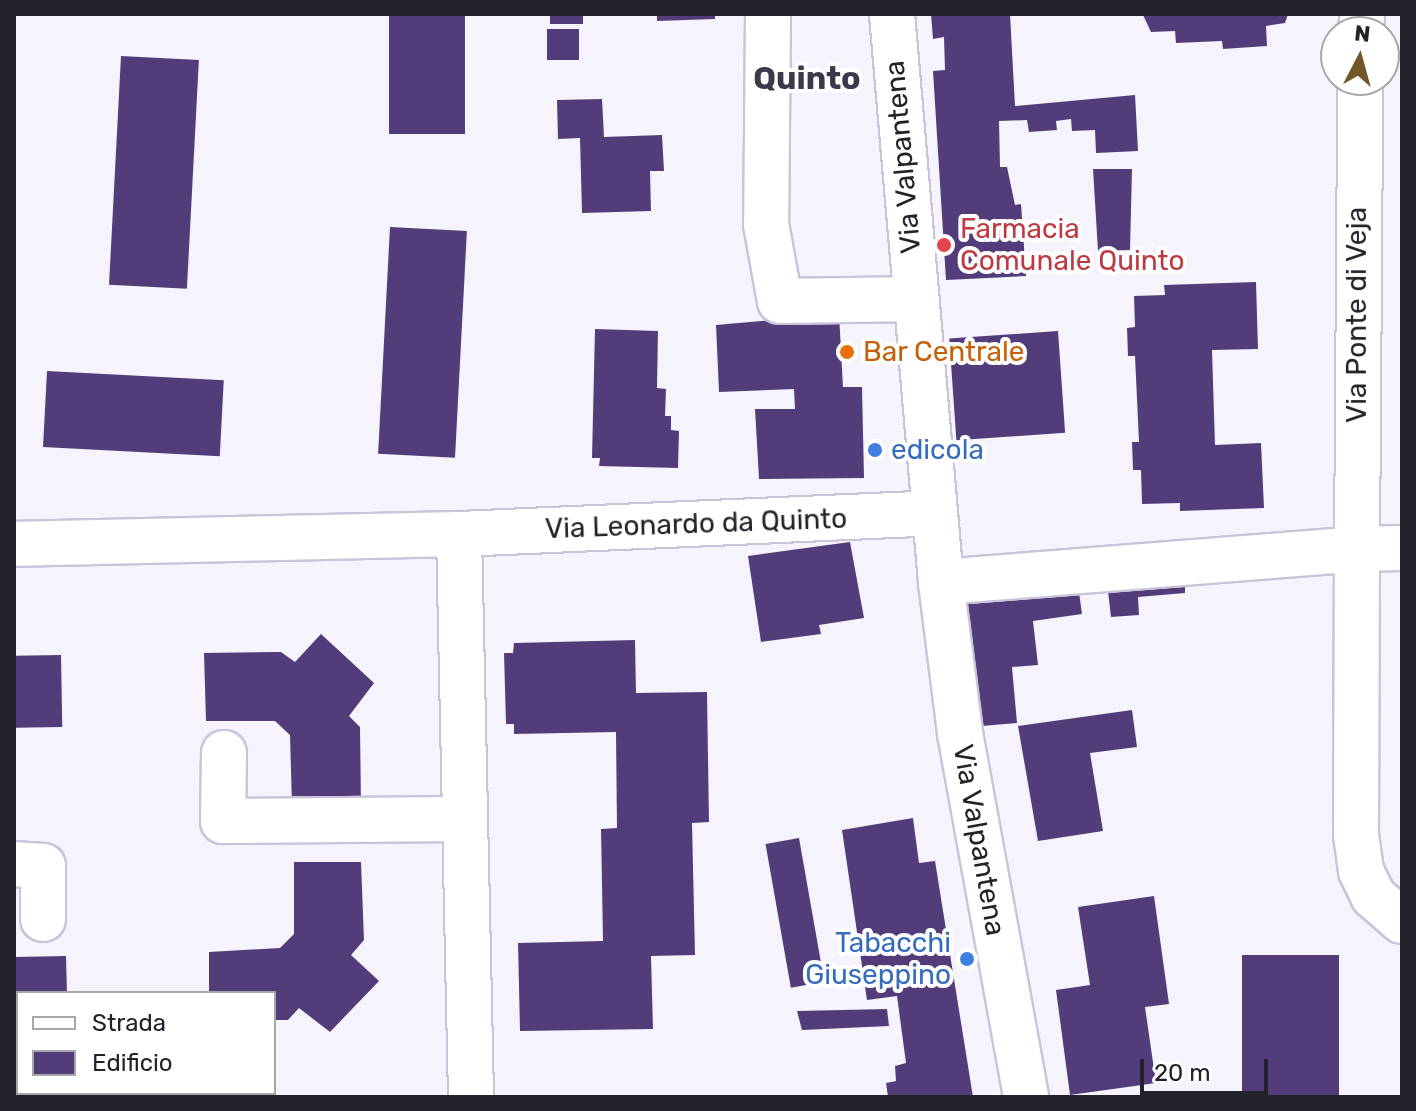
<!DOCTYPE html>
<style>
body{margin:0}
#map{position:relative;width:1416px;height:1111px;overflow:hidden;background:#f5f3fc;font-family:Rubik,sans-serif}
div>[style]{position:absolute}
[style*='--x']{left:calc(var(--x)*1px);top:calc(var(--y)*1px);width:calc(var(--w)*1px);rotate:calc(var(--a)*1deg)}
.building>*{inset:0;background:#523d7a;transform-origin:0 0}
.roads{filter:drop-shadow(2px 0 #cac4db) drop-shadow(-2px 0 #cac4db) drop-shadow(0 2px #cac4db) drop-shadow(0 -2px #cac4db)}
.minor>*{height:44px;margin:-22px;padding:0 22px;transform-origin:22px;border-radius:22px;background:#fff}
.dots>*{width:22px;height:22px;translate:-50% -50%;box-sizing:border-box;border:4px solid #fff;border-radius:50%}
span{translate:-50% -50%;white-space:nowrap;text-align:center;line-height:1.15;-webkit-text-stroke:8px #fff;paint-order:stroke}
.street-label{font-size:28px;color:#232129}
.health-label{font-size:28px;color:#be3a42}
.left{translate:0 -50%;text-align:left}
.food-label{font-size:28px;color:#c56008}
.shop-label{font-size:28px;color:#366cbe}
.right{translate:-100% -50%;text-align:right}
.quarter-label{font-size:32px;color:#3e384b;font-weight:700}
.frame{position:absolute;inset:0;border:16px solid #232129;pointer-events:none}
.legend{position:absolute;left:16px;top:991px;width:260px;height:104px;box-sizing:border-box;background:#fff;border:2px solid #a7a6a9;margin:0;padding:10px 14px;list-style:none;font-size:24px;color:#232129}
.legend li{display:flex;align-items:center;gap:16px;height:40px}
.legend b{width:40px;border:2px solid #a7a6a9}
.north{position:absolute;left:1320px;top:16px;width:80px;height:80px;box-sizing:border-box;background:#fff;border:2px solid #a7a6a9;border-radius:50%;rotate:6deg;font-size:22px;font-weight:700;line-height:32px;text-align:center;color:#232129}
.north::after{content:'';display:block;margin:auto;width:28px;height:36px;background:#705728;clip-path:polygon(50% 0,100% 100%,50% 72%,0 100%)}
.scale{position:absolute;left:1140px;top:1059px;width:128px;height:36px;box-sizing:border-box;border:4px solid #232129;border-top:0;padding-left:10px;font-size:24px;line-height:28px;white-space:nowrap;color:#232129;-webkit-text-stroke:6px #fff;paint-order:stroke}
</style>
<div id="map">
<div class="building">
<div style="left:389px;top:14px;width:76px;height:120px"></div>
<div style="left:550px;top:14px;width:33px;height:10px"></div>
<div style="clip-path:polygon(657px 14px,715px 14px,715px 19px,657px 21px)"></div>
<div style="clip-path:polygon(931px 14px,1010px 14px,1015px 106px,1135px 95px,1138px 151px,1096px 153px,1095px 130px,1072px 131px,1071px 119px,1056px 121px,1057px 130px,1029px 132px,1027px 120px,999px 121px,1000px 167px,1007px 167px,1015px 205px,1021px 204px,1026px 276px,946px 280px,933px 71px,945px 70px,944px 37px,933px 39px)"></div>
<div style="clip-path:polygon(1288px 14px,1285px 23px,1266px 26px,1267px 46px,1223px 49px,1222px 41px,1176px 43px,1175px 31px,1151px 32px,1143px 15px)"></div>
<div style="left:579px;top:29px;width:31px;height:32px;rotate:90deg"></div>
<div style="left:121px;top:56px;width:78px;height:229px;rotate:3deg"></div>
<div style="clip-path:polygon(602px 99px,604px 137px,662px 135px,664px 171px,650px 171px,651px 211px,582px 213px,580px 138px,558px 139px,557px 100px)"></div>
<div style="clip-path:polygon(1093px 169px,1132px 169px,1130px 250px,1098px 251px)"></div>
<div style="left:390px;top:227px;width:77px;height:227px;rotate:3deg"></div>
<div style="clip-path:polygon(1256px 282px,1258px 349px,1212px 350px,1215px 445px,1261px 443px,1264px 508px,1180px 511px,1180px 503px,1142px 504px,1141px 470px,1133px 470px,1132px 442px,1139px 442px,1135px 356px,1128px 356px,1127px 328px,1135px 327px,1134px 296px,1165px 295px,1164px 285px)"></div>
<div style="clip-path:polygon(839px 314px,843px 387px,862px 387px,864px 478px,759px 479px,755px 409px,795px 409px,794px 389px,719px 392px,716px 325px)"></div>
<div style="clip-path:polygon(595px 329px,658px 331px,657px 388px,666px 389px,665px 416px,671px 416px,671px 430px,679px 431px,678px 468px,599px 466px,600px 458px,592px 458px)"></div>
<div style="left:1058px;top:331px;width:102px;height:109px;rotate:86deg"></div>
<div style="left:47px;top:371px;width:177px;height:76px;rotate:3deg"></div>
<div style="clip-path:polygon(850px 542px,864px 618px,819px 625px,821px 634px,761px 642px,748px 556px)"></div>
<div style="clip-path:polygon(1185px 568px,1185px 593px,1138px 597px,1139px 615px,1111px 617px,1106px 574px)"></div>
<div style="clip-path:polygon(1079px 592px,1082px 614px,1033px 621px,1038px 665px,1012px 667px,1017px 723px,970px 727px,961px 599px,1030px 594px,1031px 599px)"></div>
<div style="clip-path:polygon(321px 634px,374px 683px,349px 716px,360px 727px,361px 806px,292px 806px,290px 735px,275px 721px,206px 721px,204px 653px,281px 652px,295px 662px)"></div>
<div style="clip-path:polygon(635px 640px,636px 693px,707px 692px,709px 822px,692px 823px,695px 955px,651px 956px,653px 1029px,520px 1031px,518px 943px,603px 941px,601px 829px,617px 828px,616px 732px,514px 734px,514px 724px,506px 724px,504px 653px,513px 653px,514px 643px)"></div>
<div style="left:61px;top:655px;width:72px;height:47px;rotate:89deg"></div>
<div style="clip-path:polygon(1132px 710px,1137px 747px,1090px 753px,1103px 831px,1038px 841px,1018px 726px)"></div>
<div style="clip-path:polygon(913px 818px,919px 863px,935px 861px,973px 1097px,888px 1097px,886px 1083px,896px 1081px,895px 1066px,906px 1063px,897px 996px,867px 1000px,842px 830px)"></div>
<div style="left:799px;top:838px;width:146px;height:34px;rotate:80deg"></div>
<div style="clip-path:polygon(294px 862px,361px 862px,364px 940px,351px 955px,379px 981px,330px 1032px,299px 1008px,288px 1020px,274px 1020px,274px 993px,209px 993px,209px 952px,280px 948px,294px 934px)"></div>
<div style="clip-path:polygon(1154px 896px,1169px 1004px,1145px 1007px,1156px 1083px,1070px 1095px,1056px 990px,1090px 985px,1078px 907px)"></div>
<div style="left:1242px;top:955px;width:97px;height:141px"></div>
<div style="clip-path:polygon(66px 956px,67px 993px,18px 993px,14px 1025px,14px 957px)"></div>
<div style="clip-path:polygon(887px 1009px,889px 1026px,802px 1030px,797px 1011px)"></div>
</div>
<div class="roads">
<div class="minor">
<div style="--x:768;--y:14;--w:210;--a:90.5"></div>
<div style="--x:766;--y:224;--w:78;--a:79.7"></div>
<div style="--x:780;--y:301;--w:135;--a:-0.8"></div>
<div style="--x:892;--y:14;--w:570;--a:85.07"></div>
<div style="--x:941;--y:582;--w:152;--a:82.8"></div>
<div style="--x:960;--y:733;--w:370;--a:79.7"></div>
<div style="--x:1361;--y:32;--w:18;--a:-87"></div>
<div style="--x:459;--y:534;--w:563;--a:88.78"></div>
<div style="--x:14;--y:544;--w:445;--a:-1.3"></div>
<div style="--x:459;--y:534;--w:474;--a:-2.5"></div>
<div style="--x:1402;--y:548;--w:45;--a:178.7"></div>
<div style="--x:1357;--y:549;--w:286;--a:90.2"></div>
<div style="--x:1356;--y:835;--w:36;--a:82"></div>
<div style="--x:1361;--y:871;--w:28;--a:64"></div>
<div style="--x:1373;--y:896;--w:38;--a:41"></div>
<div style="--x:941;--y:582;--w:417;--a:-4.5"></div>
<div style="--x:1357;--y:549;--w:469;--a:-89.6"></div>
<div style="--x:224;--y:753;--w:68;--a:90.8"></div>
<div style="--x:223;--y:821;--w:242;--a:-0.5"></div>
<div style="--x:14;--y:864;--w:29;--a:4"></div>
<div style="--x:43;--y:866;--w:53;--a:90"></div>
</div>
</div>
<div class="dots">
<div style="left:944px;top:245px;background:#e0444e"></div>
<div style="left:847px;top:352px;background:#e8710a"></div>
<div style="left:875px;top:450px;background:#3f7fe0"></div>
<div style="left:967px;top:959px;background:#3f7fe0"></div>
</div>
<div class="street-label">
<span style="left:903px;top:157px;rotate:-95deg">Via Valpantena</span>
<span style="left:1357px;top:315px;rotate:-90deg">Via Ponte di Veja</span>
<span style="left:696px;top:524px;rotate:-2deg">Via Leonardo da Quinto</span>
<span style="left:979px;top:840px;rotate:80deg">Via Valpantena</span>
</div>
<div class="health-label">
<span class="left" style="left:960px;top:245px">Farmacia<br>Comunale Quinto</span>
</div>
<div class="food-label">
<span class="left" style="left:863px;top:352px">Bar Centrale</span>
</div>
<div class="shop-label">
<span class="left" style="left:891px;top:450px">edicola</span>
<span class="right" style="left:951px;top:959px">Tabacchi<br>Giuseppino</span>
</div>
<div class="quarter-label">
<span style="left:807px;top:78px">Quinto</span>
</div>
<div class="frame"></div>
<ul class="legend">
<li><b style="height:10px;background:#fff"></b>Strada</li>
<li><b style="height:22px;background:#523d7a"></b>Edificio</li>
</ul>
<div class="north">N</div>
<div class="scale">20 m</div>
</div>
